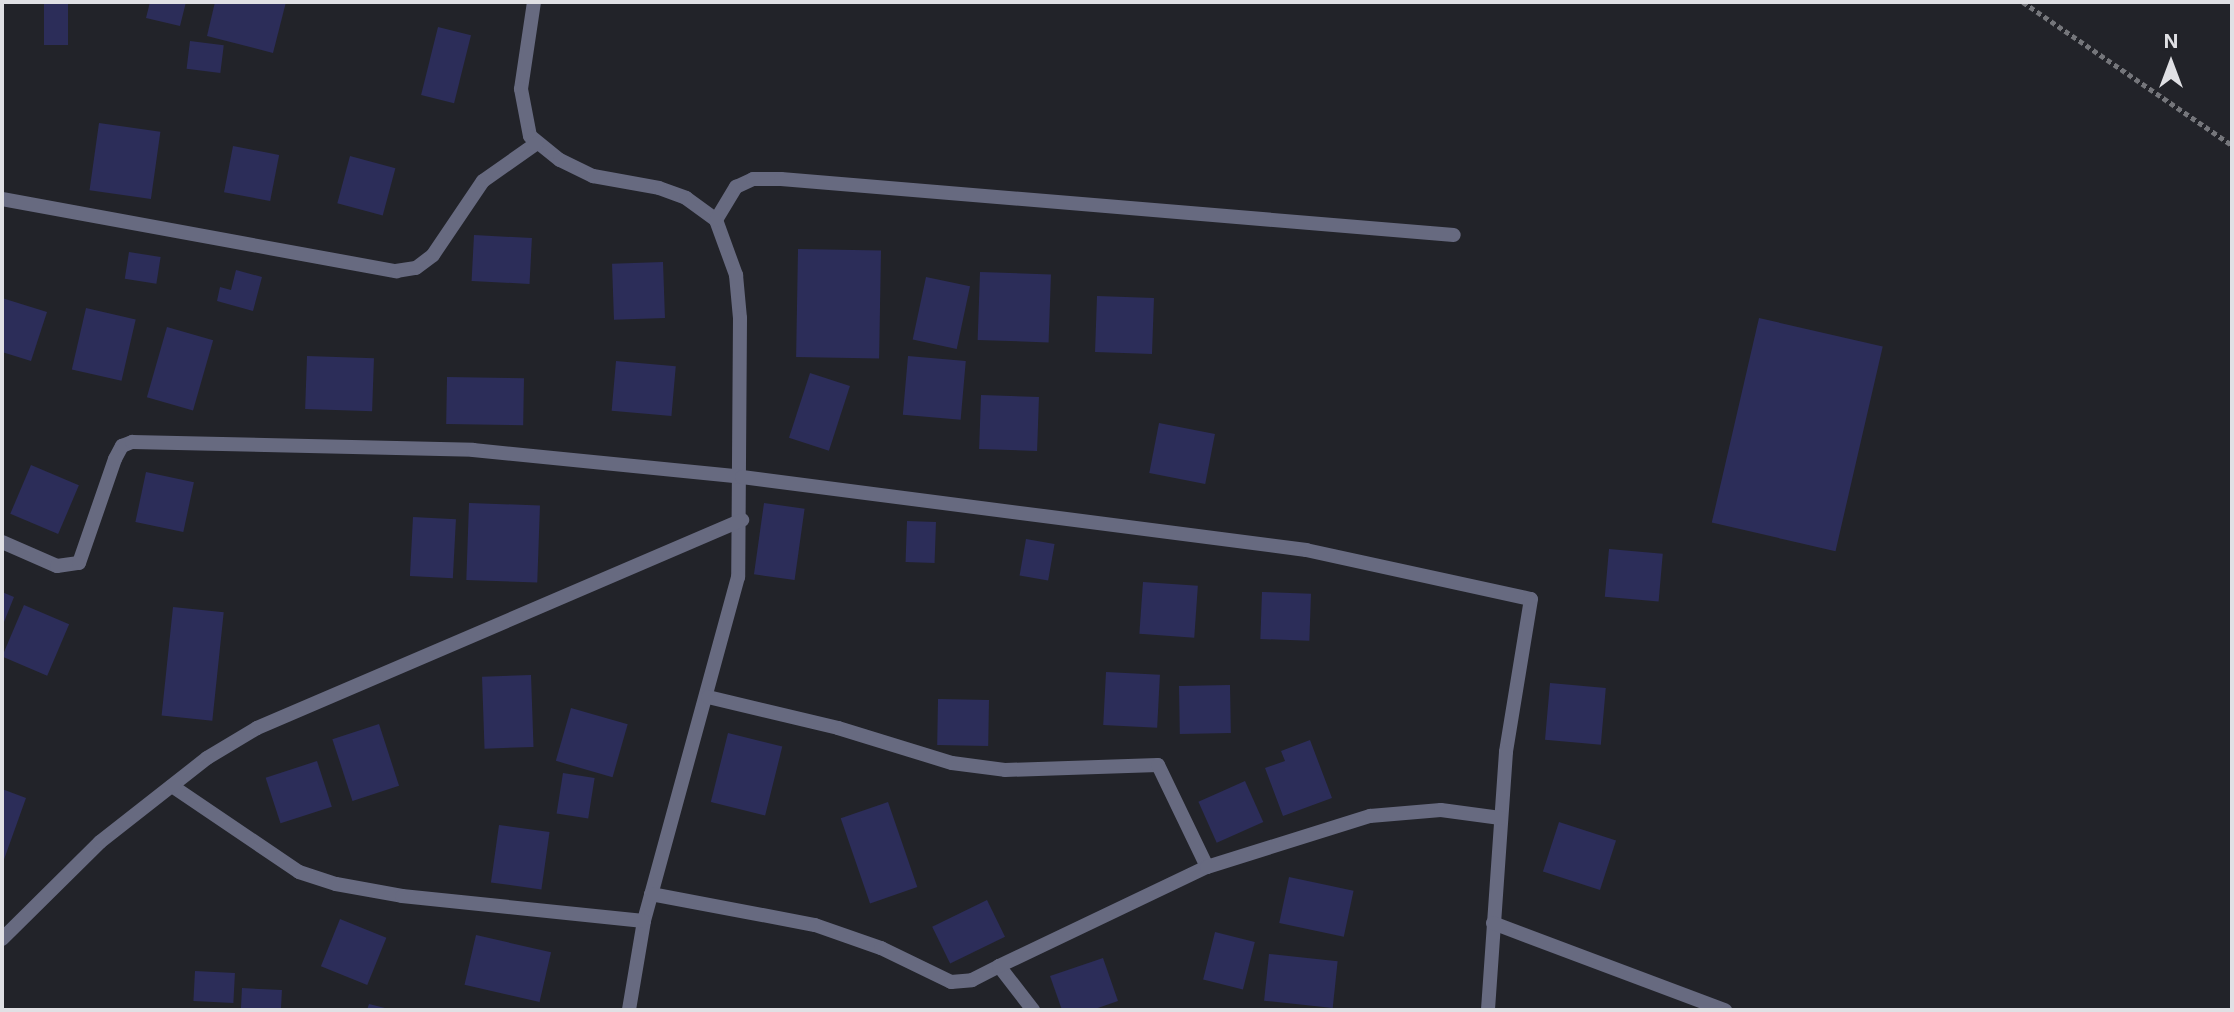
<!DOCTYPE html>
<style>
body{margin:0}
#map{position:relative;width:2234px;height:1012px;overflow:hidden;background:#222329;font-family:Inter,sans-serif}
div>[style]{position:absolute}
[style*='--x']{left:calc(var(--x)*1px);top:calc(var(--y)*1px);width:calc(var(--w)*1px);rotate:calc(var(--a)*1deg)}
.building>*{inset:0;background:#2c2d59;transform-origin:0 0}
.path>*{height:4.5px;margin-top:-2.25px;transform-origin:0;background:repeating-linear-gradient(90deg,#75767b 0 5px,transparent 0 8.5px)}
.minor>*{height:14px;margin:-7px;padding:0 7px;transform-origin:7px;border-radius:7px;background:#676a80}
span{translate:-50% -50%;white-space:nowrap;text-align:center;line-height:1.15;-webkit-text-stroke:6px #222329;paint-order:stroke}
.frame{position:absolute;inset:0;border:4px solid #e0e0e4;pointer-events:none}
.north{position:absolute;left:2136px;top:28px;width:70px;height:70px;-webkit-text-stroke:5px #222329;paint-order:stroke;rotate:0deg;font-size:19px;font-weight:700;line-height:28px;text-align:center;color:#e0e0e4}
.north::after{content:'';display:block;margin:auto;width:24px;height:32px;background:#e0e0e4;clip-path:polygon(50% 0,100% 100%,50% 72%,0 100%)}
</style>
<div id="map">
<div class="building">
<div style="left:44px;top:2px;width:24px;height:43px"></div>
<div style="clip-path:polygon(150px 2px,186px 2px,180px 26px,146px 18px)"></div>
<div style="clip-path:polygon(215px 2px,286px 2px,273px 53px,207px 36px)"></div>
<div style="left:438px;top:27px;width:34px;height:70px;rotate:14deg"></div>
<div style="left:190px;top:41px;width:34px;height:28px;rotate:7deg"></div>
<div style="left:99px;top:123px;width:62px;height:68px;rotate:8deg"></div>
<div style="left:233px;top:146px;width:47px;height:47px;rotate:11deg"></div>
<div style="left:350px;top:156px;width:47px;height:49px;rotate:15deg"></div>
<div style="left:474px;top:235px;width:58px;height:46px;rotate:3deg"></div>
<div style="left:798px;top:249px;width:83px;height:108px;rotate:1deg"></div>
<div style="left:129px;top:252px;width:32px;height:27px;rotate:9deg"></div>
<div style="left:663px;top:262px;width:56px;height:51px;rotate:88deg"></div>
<div style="clip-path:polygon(236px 270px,262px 277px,253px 311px,217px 301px,220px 287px,231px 290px)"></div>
<div style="left:980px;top:272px;width:71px;height:68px;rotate:2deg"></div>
<div style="left:926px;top:277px;width:45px;height:64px;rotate:12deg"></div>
<div style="left:1097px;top:296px;width:57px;height:56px;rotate:2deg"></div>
<div style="clip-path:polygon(2px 298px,47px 312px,31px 361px,2px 352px)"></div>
<div style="left:86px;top:308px;width:51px;height:63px;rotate:13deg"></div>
<div style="left:1759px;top:318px;width:127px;height:210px;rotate:13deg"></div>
<div style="left:167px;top:327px;width:48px;height:73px;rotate:16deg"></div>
<div style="left:307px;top:356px;width:67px;height:53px;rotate:2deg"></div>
<div style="left:908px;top:356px;width:58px;height:59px;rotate:5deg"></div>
<div style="left:616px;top:361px;width:60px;height:50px;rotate:5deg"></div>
<div style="left:810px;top:373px;width:42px;height:68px;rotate:18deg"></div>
<div style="left:447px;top:377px;width:77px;height:47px;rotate:1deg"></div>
<div style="left:981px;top:395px;width:58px;height:54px;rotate:2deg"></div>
<div style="left:1159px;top:423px;width:57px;height:51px;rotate:11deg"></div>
<div style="left:31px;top:465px;width:52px;height:53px;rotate:23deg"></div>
<div style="left:146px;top:472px;width:49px;height:51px;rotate:12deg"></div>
<div style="left:469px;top:503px;width:71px;height:77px;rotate:2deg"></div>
<div style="left:764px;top:503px;width:41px;height:72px;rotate:8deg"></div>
<div style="left:413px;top:517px;width:43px;height:59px;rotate:3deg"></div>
<div style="left:907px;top:521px;width:29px;height:41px;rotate:2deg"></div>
<div style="left:1026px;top:539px;width:29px;height:37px;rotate:10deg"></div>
<div style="left:1609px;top:549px;width:54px;height:48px;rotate:5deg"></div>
<div style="left:1143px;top:582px;width:55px;height:52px;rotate:4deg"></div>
<div style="clip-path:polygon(2px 592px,14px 597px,2px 627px)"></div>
<div style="left:1262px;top:592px;width:49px;height:47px;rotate:2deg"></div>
<div style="left:24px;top:605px;width:49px;height:56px;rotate:23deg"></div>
<div style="left:173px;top:607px;width:51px;height:109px;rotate:6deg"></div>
<div style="left:1106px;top:672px;width:54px;height:53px;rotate:3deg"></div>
<div style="left:531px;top:675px;width:72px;height:49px;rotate:88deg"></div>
<div style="left:1550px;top:683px;width:56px;height:57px;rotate:5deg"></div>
<div style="left:1230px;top:685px;width:48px;height:51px;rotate:89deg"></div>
<div style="left:938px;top:699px;width:51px;height:46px;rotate:1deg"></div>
<div style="left:571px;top:708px;width:59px;height:55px;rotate:16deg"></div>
<div style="left:379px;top:724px;width:65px;height:49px;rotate:72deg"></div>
<div style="left:728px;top:733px;width:56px;height:71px;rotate:14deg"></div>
<div style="clip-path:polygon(1310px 740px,1332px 798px,1283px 816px,1265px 768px,1285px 761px,1281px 751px)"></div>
<div style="left:317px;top:761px;width:48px;height:54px;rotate:72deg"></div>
<div style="left:563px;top:773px;width:32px;height:41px;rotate:9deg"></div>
<div style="left:1245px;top:781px;width:45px;height:51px;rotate:66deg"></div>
<div style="clip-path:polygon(2px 789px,26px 798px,2px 865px)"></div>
<div style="left:888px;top:802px;width:90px;height:50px;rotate:71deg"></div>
<div style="left:1559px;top:822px;width:60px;height:52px;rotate:18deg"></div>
<div style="left:499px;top:825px;width:51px;height:58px;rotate:8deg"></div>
<div style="left:1289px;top:877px;width:66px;height:47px;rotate:12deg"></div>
<div style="left:987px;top:900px;width:41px;height:61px;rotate:64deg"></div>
<div style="left:340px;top:919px;width:50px;height:51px;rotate:22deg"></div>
<div style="left:1215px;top:932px;width:41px;height:49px;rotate:14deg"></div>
<div style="left:476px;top:935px;width:77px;height:51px;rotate:13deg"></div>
<div style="left:1269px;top:954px;width:69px;height:47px;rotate:6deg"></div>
<div style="clip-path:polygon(1103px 958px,1118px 1001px,1092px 1010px,1062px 1010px,1050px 976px)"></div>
<div style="left:195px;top:971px;width:40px;height:30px;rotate:3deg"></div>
<div style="left:242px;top:988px;width:40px;height:22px;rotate:3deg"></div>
<div style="clip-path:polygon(369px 1004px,389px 1009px,389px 1010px,367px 1010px)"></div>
</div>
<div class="path">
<div style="--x:2023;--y:2;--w:253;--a:34.4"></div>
</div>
<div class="minor">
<div style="--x:534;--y:2;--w:88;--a:98.5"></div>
<div style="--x:521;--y:89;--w:48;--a:79.2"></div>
<div style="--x:530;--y:136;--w:38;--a:39"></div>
<div style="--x:560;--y:160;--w:37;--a:26"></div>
<div style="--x:593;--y:176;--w:67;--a:10.3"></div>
<div style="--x:659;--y:188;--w:29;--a:20"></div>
<div style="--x:686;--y:198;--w:37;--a:36"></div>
<div style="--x:716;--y:220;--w:59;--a:70"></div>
<div style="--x:736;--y:275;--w:43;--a:84.7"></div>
<div style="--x:740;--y:318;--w:259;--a:90.4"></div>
<div style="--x:738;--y:577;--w:357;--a:105.3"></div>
<div style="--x:644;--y:921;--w:90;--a:99.6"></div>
<div style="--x:2;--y:199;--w:401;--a:10.4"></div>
<div style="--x:396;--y:271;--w:20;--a:-9"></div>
<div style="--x:416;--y:268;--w:21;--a:-37"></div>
<div style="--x:433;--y:255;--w:89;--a:-56"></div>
<div style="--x:483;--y:181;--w:66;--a:-35.1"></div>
<div style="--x:716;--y:220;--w:39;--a:-59"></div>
<div style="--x:736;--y:187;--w:19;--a:-25"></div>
<div style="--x:753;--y:179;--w:28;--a:0"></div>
<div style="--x:781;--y:179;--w:675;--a:4.76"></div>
<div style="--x:2;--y:542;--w:60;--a:23.6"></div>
<div style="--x:57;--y:566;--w:22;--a:-8"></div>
<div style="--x:79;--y:563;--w:110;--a:-70.9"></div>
<div style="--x:115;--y:459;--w:15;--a:-62"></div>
<div style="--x:122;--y:446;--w:11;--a:-22"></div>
<div style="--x:132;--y:442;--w:341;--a:1.3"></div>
<div style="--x:473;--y:450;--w:270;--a:5.7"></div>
<div style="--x:742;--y:477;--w:569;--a:7.37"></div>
<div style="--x:1306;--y:550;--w:230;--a:12.3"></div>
<div style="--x:1531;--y:599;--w:155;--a:99.3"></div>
<div style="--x:1506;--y:752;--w:259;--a:94"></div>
<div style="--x:708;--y:697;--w:134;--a:13.4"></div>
<div style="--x:838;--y:728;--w:119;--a:17.1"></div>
<div style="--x:952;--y:763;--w:53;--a:7.5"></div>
<div style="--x:1005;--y:770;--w:153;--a:-1.9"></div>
<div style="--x:1158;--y:765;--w:113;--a:64.3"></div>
<div style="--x:172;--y:786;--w:153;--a:34.1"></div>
<div style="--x:299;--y:872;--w:39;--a:18"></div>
<div style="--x:336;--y:884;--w:67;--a:10.3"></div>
<div style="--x:402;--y:896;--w:243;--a:5.9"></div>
<div style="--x:651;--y:894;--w:167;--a:10.7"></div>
<div style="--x:815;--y:925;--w:70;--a:19.2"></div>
<div style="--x:881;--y:948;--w:78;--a:25.9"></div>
<div style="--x:951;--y:982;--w:21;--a:-5"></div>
<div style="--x:972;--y:980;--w:30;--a:-27"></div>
<div style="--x:999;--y:966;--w:56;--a:52.3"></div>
<div style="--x:1493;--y:923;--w:248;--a:20.6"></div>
<div style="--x:2;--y:939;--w:138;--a:-44.7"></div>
<div style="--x:100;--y:842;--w:136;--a:-38.1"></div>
<div style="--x:207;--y:758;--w:58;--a:-31"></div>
<div style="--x:257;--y:728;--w:528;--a:-23.21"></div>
<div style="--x:999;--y:966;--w:230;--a:-25.5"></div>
<div style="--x:1207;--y:867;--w:171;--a:-17.4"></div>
<div style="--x:1370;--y:816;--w:71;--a:-4.8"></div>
<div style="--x:1441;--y:810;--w:60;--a:7.7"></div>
</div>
<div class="frame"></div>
<div class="north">N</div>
</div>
